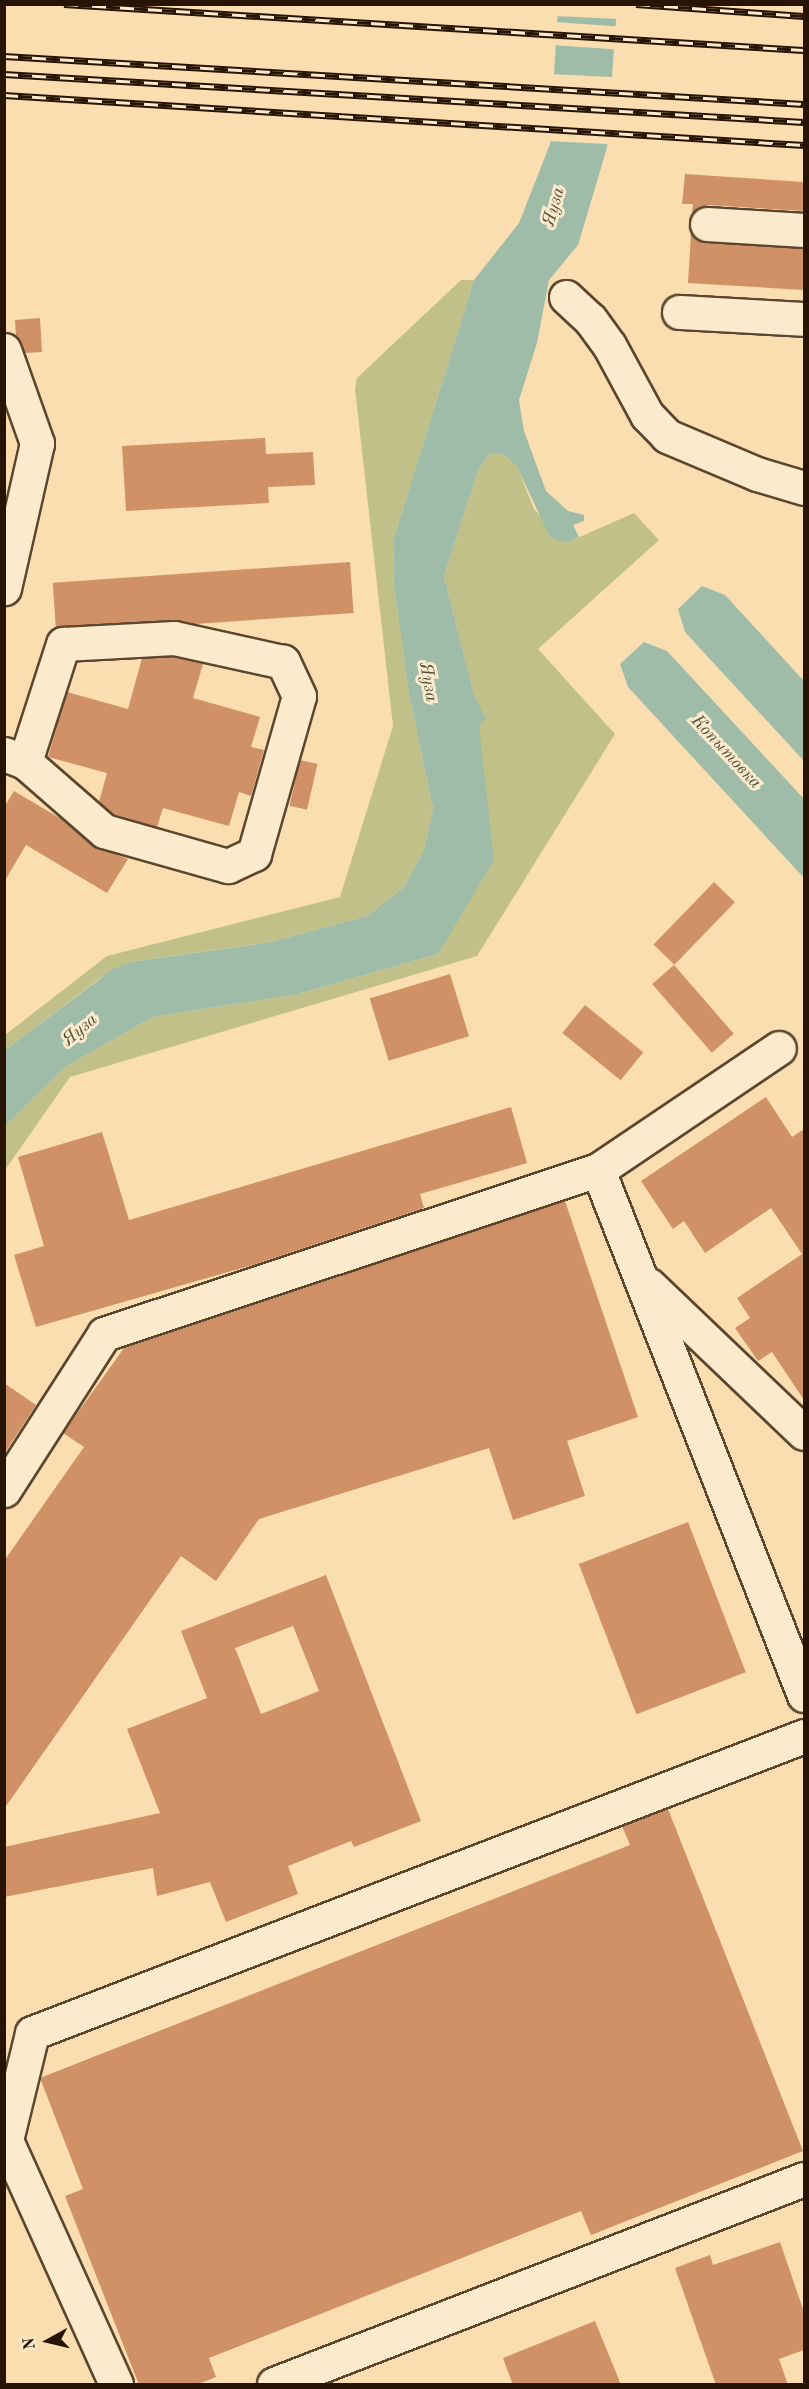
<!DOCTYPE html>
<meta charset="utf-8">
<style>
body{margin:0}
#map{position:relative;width:809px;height:2389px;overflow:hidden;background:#fadeb0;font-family:"Old Standard TT",serif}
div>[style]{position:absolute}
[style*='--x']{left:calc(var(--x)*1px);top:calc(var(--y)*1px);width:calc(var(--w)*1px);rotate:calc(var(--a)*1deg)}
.green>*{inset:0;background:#c1c088}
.water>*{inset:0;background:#9fbca8}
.pier>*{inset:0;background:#fadeb0;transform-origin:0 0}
.building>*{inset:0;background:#d19167;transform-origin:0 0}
.roads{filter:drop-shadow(2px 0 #5c462f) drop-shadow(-2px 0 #5c462f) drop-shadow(0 2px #5c462f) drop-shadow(0 -2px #5c462f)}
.minor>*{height:33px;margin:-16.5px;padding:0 16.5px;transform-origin:16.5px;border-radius:16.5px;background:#fceacc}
.rail>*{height:7px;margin-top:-3.5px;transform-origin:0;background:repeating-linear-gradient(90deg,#fceacc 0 14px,#271404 0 28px);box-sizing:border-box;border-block:2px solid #271404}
span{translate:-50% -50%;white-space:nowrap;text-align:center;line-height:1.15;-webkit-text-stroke:6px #fceacc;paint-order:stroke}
.water-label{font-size:18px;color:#514f3d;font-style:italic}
.frame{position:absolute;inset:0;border:6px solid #271404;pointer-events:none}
.north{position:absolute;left:18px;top:2311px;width:60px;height:60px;-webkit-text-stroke:4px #fceacc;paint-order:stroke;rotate:262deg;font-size:16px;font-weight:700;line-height:24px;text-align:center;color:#271404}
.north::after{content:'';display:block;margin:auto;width:21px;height:27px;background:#271404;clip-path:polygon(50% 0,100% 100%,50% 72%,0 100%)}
</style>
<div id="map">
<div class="green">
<div style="clip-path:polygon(461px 280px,474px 280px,393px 541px,394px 586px,409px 694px,433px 809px,424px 850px,404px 887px,367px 916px,271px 942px,129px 962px,100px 978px,5px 1050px,5px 1035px,107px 956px,340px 897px,393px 726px,355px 389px,357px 378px)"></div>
<div style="clip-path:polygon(490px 453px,503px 455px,516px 464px,534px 509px,566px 543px,634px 513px,659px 540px,538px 649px,615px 734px,477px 956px,70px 1077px,5px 1170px,5px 1126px,65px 1067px,153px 1017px,298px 994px,438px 954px,479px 726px,485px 719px,474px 695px,444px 576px,478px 471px)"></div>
</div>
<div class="water">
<div style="clip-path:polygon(558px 5px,617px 5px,607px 148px,578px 245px,549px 280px,537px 343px,519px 400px,524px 431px,546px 491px,568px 511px,584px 515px,584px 521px,573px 525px,579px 537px,566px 543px,550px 537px,516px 465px,504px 455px,490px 453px,478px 471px,444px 576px,474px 695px,486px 719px,479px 726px,494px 860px,438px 954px,298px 994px,153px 1017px,65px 1067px,5px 1126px,5px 1050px,113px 969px,130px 962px,271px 942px,367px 916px,404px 887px,424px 850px,433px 809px,409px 694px,394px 586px,393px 541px,474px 280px,519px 223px,550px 144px)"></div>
<div style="clip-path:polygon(702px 586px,725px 595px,804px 681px,804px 761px,685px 632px,678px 609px)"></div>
<div style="clip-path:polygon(644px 642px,667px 651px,804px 799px,804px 878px,628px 687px,620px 664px)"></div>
</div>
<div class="pier">
<div style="clip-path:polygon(555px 4px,620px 4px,619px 19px,554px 16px)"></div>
<div style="left:554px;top:22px;width:64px;height:23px;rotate:4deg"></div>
<div style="left:551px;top:74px;width:64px;height:67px;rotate:3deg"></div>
</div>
<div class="building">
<div style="clip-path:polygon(685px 174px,804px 182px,804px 211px,708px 205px,692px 213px,693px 204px,682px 204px)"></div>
<div style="clip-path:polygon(691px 233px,706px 243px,804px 248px,804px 290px,688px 283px)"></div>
<div style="clip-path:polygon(40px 318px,42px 352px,25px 353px,16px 336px,15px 320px)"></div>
<div style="clip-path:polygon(265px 438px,266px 454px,313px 452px,315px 485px,268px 487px,269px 503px,126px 511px,122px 446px)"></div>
<div style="left:350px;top:562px;width:51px;height:298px;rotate:86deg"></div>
<div style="clip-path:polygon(172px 657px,203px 664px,193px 698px,260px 717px,251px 747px,264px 750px,251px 796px,239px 792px,229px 826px,163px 808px,157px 827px,113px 814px,99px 802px,107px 773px,48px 757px,67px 692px,128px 709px,142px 658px)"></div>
<div style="left:300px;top:760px;width:18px;height:47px;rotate:13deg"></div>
<div style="clip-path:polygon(14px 791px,63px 820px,92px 845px,128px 859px,107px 893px,26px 845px,4px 882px,4px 807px)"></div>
<div style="left:714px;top:882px;width:29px;height:87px;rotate:44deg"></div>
<div style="left:674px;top:965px;width:91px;height:29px;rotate:49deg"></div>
<div style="left:450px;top:974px;width:65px;height:84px;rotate:73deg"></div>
<div style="left:585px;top:1005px;width:75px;height:36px;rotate:39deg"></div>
<div style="clip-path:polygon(766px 1097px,792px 1137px,804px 1129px,804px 1400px,772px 1352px,758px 1361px,735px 1328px,750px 1318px,737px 1298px,802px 1254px,771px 1208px,705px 1253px,684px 1221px,673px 1229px,641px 1181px)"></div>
<div style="clip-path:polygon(511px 1107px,527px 1163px,420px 1194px,424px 1208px,256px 1264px,36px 1327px,14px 1255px,44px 1246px,18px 1157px,102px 1132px,129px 1220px)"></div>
<div style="clip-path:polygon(565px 1201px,638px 1417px,567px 1441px,585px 1496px,513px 1520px,489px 1448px,259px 1519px,216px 1581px,181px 1556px,4px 1809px,4px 1561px,84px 1447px,63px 1433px,124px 1348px)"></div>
<div style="clip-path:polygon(4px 1383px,36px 1405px,4px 1454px)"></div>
<div style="left:688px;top:1522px;width:161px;height:117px;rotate:69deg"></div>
<div style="clip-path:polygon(evenodd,326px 1575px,421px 1821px,354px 1847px,351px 1841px,288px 1866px,298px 1894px,226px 1922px,210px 1882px,157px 1896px,153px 1868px,4px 1897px,4px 1847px,160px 1813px,127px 1729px,207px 1698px,181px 1631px,326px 1575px,293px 1626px,319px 1691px,261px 1714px,235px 1648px,293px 1626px)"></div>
<div style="clip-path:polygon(668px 1809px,803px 2151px,591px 2235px,581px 2211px,209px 2358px,216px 2377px,196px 2385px,139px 2385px,65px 2196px,83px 2189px,40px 2078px,630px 1845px,622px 1826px)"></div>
<div style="clip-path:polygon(780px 2242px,804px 2312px,804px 2350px,779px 2359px,788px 2385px,716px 2385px,675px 2268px,710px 2255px,713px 2265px)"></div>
<div style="clip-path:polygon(595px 2321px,621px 2385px,513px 2385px,503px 2358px)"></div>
</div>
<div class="roads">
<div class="minor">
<div style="--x:707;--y:224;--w:97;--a:3.5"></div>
<div style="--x:566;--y:297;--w:33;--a:43"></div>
<div style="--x:590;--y:319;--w:32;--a:54"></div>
<div style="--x:609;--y:345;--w:80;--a:61.5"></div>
<div style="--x:647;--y:415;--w:29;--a:46"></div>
<div style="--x:667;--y:436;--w:98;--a:22.9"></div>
<div style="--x:757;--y:474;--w:49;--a:16.6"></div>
<div style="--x:679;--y:312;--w:125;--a:3.2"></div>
<div style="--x:4;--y:350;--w:99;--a:70.5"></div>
<div style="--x:37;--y:443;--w:149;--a:102.8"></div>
<div style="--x:4;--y:754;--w:22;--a:21"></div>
<div style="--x:25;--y:762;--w:105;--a:41.1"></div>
<div style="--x:104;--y:831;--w:129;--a:15.8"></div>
<div style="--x:228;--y:866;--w:29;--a:-25"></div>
<div style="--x:254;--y:854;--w:164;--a:-74.1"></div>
<div style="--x:299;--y:696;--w:38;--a:-115"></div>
<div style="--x:283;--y:662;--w:112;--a:-167.6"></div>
<div style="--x:174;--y:638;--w:111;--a:176.9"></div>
<div style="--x:63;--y:644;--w:124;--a:107.9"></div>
<div style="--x:598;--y:1170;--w:218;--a:-34"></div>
<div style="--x:649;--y:1285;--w:214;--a:43.7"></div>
<div style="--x:4;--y:1490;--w:185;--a:-57.3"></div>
<div style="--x:104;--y:1334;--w:521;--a:-18.37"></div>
<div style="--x:598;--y:1170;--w:564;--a:68.58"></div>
<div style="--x:116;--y:2384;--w:268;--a:-114.3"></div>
<div style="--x:6;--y:2140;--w:110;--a:-76.3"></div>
<div style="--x:32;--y:2033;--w:827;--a:-21.04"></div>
<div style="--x:274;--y:2384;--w:568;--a:-21.15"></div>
</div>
</div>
<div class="rail">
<div style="--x:64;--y:4;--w:741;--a:3.56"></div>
<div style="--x:636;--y:4;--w:168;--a:4.1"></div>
<div style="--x:4;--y:56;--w:801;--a:3.43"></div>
<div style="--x:4;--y:74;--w:801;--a:3.43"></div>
<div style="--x:4;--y:95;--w:802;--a:3.58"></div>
</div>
<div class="water-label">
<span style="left:554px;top:207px;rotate:-74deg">Яуза</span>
<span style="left:428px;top:682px;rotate:80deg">Яуза</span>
<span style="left:726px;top:752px;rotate:47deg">Копытовка</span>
<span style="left:80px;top:1030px;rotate:-40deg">Яуза</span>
</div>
<div class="frame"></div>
<div class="north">N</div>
</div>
